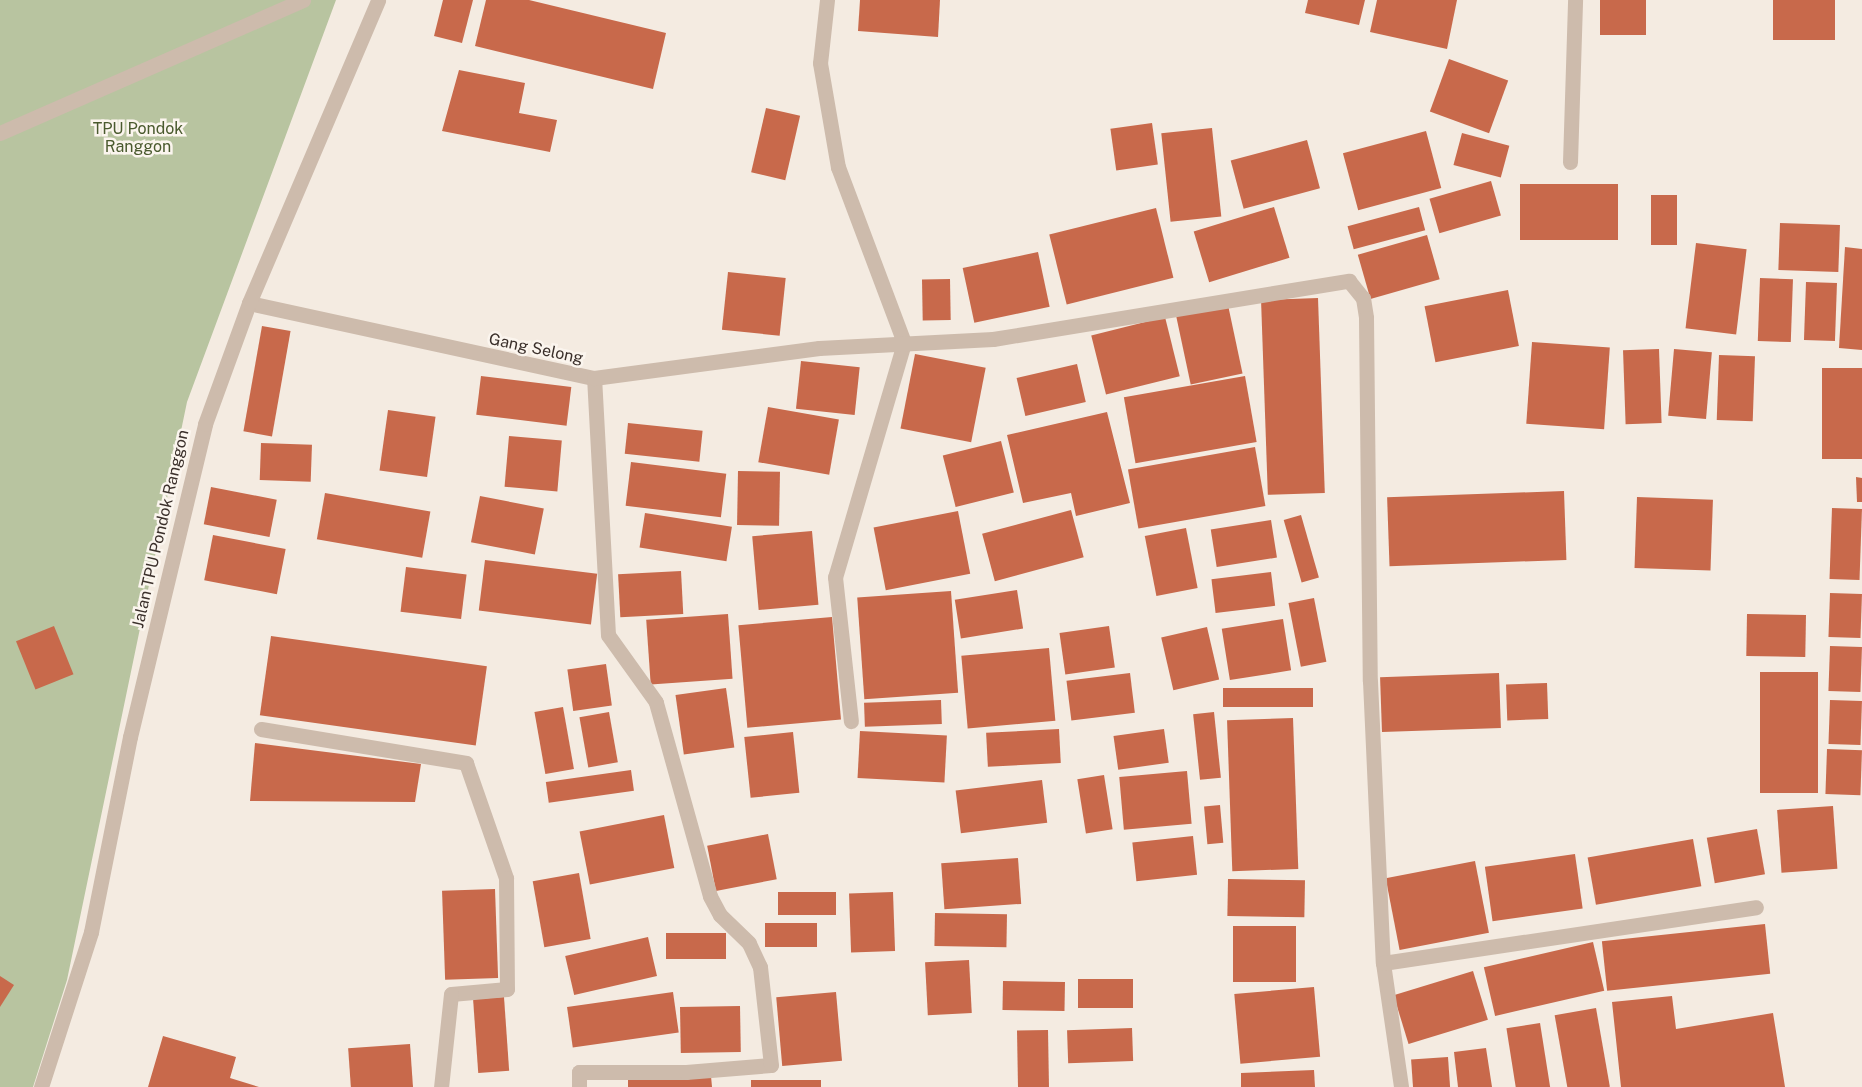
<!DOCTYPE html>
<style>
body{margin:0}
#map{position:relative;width:1862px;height:1087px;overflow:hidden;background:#f4ebe1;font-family:"Public Sans",sans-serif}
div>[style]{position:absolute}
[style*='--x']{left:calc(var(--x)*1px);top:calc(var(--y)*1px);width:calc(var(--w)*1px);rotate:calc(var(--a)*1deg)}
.green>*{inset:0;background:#b8c4a0}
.building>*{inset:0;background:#c8694b;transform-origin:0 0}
.service>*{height:15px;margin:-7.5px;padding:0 7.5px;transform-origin:7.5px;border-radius:7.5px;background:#cdbbac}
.minor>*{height:15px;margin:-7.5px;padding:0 7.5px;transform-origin:7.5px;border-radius:7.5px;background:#cdbbac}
.tertiary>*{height:15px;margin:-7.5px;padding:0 7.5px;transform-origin:7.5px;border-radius:7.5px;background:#cdbbac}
span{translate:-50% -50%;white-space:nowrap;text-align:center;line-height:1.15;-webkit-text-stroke:5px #fbf5ee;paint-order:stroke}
.park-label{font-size:16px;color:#4a5a2e}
.street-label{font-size:16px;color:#3b302b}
</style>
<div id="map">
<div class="green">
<div style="clip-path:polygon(0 0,336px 0,187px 402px,67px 980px,33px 1087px,0 1087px)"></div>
</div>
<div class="building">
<div style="clip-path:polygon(443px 0,473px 0,462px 43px,434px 36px)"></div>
<div style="clip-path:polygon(486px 0,529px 0,666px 33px,653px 89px,475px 46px)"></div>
<div style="clip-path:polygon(860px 0,940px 0,938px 37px,858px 31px)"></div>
<div style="clip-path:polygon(1308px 0,1365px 0,1359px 25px,1305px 13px)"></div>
<div style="clip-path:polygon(1377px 0,1457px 0,1447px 49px,1370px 32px)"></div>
<div style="left:1600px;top:0;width:46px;height:35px"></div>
<div style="left:1773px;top:0;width:62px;height:40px"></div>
<div style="left:1449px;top:59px;width:63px;height:56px;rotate:20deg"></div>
<div style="clip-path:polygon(459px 70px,525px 83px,519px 113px,557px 120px,550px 152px,442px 131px)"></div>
<div style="left:766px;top:108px;width:35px;height:66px;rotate:13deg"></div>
<div style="left:1152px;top:123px;width:42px;height:42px;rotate:82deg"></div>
<div style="left:1212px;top:128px;width:89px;height:51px;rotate:84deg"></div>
<div style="left:1426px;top:131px;width:59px;height:86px;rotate:75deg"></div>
<div style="left:1462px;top:133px;width:49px;height:33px;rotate:15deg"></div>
<div style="left:1307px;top:140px;width:50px;height:79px;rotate:75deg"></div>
<div style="left:1491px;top:181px;width:36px;height:64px;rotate:74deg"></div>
<div style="left:1520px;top:184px;width:98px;height:56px"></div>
<div style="left:1651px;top:195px;width:26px;height:50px"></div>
<div style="left:1274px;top:207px;width:53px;height:84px;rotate:73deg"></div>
<div style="left:1419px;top:207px;width:24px;height:74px;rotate:75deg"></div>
<div style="left:1156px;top:208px;width:72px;height:110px;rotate:76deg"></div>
<div style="left:1780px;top:223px;width:60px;height:47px;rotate:2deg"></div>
<div style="left:1427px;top:235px;width:46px;height:72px;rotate:74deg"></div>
<div style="left:1696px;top:243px;width:51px;height:86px;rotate:7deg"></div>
<div style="clip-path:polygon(1845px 247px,1862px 249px,1862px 350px,1839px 348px)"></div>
<div style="left:1038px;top:252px;width:56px;height:77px;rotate:78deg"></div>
<div style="left:728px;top:272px;width:58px;height:58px;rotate:6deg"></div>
<div style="left:1760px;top:278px;width:33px;height:63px;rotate:2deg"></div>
<div style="left:950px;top:279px;width:41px;height:28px;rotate:89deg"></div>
<div style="left:1806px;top:282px;width:31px;height:58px;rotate:2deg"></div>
<div style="left:1508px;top:290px;width:57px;height:85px;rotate:79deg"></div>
<div style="left:1318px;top:298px;width:195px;height:57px;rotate:88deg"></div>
<div style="left:1228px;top:305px;width:70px;height:53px;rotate:78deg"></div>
<div style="left:1165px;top:317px;width:61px;height:76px;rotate:76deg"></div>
<div style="left:262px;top:326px;width:29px;height:107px;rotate:10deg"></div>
<div style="left:1532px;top:342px;width:78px;height:82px;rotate:4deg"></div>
<div style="left:1659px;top:349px;width:74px;height:36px;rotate:88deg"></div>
<div style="left:1674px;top:349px;width:38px;height:67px;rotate:5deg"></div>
<div style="left:915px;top:354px;width:72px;height:76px;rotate:11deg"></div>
<div style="left:1719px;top:355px;width:36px;height:65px;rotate:2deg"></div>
<div style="left:801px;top:361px;width:59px;height:48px;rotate:6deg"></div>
<div style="left:1077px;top:364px;width:39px;height:62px;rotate:77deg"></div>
<div style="left:1822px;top:368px;width:40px;height:91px"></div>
<div style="left:481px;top:376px;width:91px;height:39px;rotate:7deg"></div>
<div style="left:1245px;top:376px;width:67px;height:123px;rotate:80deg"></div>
<div style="left:768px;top:407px;width:72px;height:56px;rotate:10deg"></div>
<div style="left:388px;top:410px;width:48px;height:61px;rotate:8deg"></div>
<div style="clip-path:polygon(1107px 412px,1130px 503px,1076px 516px,1071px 493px,1023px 503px,1007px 435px)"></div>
<div style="left:628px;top:423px;width:75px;height:31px;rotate:6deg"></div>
<div style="left:509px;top:436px;width:53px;height:51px;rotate:5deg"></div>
<div style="left:1001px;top:441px;width:53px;height:60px;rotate:76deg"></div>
<div style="left:261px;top:443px;width:51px;height:37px;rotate:2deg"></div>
<div style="left:1255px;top:447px;width:60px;height:129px;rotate:80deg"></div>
<div style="left:631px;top:462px;width:96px;height:44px;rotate:7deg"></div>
<div style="left:738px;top:471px;width:42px;height:54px;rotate:1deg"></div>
<div style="clip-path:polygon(1856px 477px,1862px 478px,1862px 502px,1857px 502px)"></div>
<div style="left:211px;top:487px;width:67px;height:38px;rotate:11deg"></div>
<div style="left:1564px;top:491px;width:69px;height:177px;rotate:88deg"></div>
<div style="left:325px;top:493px;width:107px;height:47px;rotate:10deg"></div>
<div style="left:480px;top:496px;width:65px;height:47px;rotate:11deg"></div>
<div style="left:1637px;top:497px;width:76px;height:71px;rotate:2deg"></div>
<div style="left:1832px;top:508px;width:30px;height:71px;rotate:2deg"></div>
<div style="left:1071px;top:510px;width:49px;height:92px;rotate:75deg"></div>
<div style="left:958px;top:511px;width:64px;height:86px;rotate:79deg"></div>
<div style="left:645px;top:513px;width:88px;height:35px;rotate:9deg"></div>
<div style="left:1301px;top:515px;width:65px;height:18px;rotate:74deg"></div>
<div style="left:1271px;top:520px;width:38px;height:61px;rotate:81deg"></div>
<div style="left:1186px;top:528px;width:61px;height:42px;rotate:79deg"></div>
<div style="left:812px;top:531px;width:74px;height:60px;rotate:85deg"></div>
<div style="left:213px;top:535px;width:74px;height:46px;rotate:11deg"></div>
<div style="left:485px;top:560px;width:113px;height:51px;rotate:7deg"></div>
<div style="left:406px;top:567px;width:61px;height:45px;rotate:7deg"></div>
<div style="left:681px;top:571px;width:43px;height:63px;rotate:87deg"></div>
<div style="left:1271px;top:572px;width:34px;height:60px;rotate:83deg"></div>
<div style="left:1017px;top:590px;width:39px;height:63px;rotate:81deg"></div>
<div style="left:951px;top:591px;width:102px;height:94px;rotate:86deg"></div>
<div style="left:1830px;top:593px;width:32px;height:44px;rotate:2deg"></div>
<div style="left:1314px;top:598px;width:65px;height:26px;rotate:79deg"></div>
<div style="left:728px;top:614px;width:65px;height:82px;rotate:86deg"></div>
<div style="left:1747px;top:614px;width:59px;height:42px;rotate:1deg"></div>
<div style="left:832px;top:617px;width:103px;height:94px;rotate:85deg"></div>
<div style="left:1283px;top:619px;width:52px;height:62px;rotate:81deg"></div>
<div style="left:54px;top:626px;width:52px;height:41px;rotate:68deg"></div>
<div style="left:1109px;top:626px;width:42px;height:50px;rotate:82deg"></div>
<div style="left:1207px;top:627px;width:54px;height:47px;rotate:77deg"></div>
<div style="left:271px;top:636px;width:218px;height:80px;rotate:8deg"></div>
<div style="left:1830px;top:646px;width:32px;height:45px;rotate:2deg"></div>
<div style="left:1049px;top:648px;width:73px;height:88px;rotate:85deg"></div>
<div style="left:606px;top:664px;width:42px;height:39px;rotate:82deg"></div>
<div style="left:1760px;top:672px;width:58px;height:121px"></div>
<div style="left:1130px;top:673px;width:40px;height:64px;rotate:83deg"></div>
<div style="left:1499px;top:673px;width:55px;height:119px;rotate:88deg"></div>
<div style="left:1547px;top:683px;width:36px;height:41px;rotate:88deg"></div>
<div style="left:726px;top:688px;width:60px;height:51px;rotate:82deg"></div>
<div style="left:1313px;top:688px;width:19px;height:90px;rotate:90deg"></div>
<div style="left:941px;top:700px;width:24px;height:77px;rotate:88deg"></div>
<div style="left:1830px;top:700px;width:32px;height:44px;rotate:2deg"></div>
<div style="left:563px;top:707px;width:63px;height:29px;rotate:80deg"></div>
<div style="left:609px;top:712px;width:51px;height:30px;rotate:80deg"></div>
<div style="left:1214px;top:712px;width:66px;height:21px;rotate:84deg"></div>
<div style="left:1293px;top:718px;width:151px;height:66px;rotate:88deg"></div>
<div style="left:1059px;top:729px;width:34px;height:73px;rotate:87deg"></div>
<div style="left:1164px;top:729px;width:34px;height:51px;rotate:82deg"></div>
<div style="left:860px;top:731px;width:87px;height:47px;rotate:3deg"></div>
<div style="left:793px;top:732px;width:61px;height:49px;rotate:84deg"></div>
<div style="clip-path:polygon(255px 743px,421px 764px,415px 802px,250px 801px)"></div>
<div style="left:1827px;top:749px;width:35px;height:45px;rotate:2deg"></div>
<div style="left:631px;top:770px;width:21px;height:86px;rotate:82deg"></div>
<div style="left:1187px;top:771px;width:53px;height:68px;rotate:85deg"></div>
<div style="left:1104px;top:775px;width:55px;height:27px;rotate:81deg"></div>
<div style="left:1042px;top:780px;width:43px;height:87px;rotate:83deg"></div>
<div style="left:1220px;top:805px;width:38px;height:16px;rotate:85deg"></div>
<div style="left:1833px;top:806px;width:63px;height:56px;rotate:86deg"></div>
<div style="left:664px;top:815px;width:54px;height:86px;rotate:79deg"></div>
<div style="left:1757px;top:829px;width:46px;height:51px;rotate:80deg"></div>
<div style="left:768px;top:834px;width:46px;height:62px;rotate:79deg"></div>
<div style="left:1193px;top:836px;width:39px;height:61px;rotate:84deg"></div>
<div style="left:1693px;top:839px;width:48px;height:107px;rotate:80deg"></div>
<div style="left:1575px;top:854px;width:55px;height:91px;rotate:82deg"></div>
<div style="left:1018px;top:858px;width:46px;height:77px;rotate:86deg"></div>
<div style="left:1475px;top:861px;width:73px;height:91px;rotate:79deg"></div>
<div style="left:579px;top:873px;width:67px;height:47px;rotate:80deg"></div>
<div style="left:1228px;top:879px;width:77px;height:37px;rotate:1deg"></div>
<div style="left:495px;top:889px;width:89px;height:53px;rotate:88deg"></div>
<div style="left:836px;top:892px;width:23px;height:58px;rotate:90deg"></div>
<div style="left:893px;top:892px;width:59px;height:44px;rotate:88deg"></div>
<div style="left:935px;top:913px;width:72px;height:33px;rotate:1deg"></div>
<div style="left:765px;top:923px;width:52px;height:24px"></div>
<div style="left:1765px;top:924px;width:50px;height:164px;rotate:84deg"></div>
<div style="left:1233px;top:926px;width:63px;height:56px"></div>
<div style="left:726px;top:933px;width:26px;height:60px;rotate:90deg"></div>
<div style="left:648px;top:937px;width:40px;height:85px;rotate:77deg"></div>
<div style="left:1593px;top:942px;width:50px;height:112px;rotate:77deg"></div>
<div style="left:969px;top:960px;width:53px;height:44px;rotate:87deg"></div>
<div style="left:1473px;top:971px;width:51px;height:83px;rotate:73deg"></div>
<div style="clip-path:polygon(0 976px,14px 985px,0 1007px)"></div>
<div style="left:1133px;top:979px;width:29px;height:55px;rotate:90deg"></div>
<div style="left:1003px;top:981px;width:62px;height:29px;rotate:1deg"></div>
<div style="left:1314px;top:987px;width:70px;height:80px;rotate:85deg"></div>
<div style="left:673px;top:992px;width:41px;height:107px;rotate:82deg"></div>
<div style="left:836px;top:992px;width:69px;height:60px;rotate:85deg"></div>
<div style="clip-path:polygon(1672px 996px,1676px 1029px,1773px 1013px,1785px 1087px,1621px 1087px,1612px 1002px)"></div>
<div style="left:504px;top:997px;width:74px;height:31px;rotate:86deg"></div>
<div style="left:740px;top:1006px;width:46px;height:60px;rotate:89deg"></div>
<div style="left:1596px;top:1008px;width:80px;height:42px;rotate:80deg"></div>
<div style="left:1540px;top:1023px;width:65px;height:34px;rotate:81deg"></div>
<div style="left:1132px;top:1028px;width:33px;height:65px;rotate:88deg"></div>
<div style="left:1048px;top:1030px;width:57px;height:31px;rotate:89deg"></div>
<div style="clip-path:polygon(163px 1036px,236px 1057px,230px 1078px,259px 1087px,148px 1087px)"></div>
<div style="left:410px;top:1044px;width:43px;height:62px;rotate:86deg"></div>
<div style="clip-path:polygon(1486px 1048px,1492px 1087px,1458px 1087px,1454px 1052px)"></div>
<div style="left:1448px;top:1057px;width:30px;height:37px;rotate:86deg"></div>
<div style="clip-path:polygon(1314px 1070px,1315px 1087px,1241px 1087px,1241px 1073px)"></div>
<div style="clip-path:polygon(711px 1076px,712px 1087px,628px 1087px,628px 1079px)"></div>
<div style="left:751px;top:1080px;width:70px;height:7px"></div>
</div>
<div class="service">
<div style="--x:0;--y:133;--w:331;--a:-23.7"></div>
<div style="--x:261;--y:729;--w:208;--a:9.4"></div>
<div style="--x:466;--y:763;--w:122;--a:70.8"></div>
<div style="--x:506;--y:878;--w:111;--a:89.5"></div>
<div style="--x:507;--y:989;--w:56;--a:174.9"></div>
<div style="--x:451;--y:994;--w:94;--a:96.1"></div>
<div style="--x:579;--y:1087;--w:15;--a:-90"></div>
<div style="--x:579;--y:1072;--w:107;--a:0"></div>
<div style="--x:686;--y:1072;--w:85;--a:-4.7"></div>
<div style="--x:771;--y:1065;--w:99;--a:-96.4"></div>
<div style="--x:760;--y:967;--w:26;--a:-115"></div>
<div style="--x:749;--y:943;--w:40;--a:-136"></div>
<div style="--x:720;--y:915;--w:21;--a:-118"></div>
<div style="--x:710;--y:896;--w:201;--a:-105.6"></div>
<div style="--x:656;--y:702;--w:82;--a:-125.6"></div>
<div style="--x:608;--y:635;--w:257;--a:-93.1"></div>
</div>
<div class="minor">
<div style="--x:827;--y:0;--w:63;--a:96.3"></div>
<div style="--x:820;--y:63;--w:106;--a:80.2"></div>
<div style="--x:838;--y:167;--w:188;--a:69.4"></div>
<div style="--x:904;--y:343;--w:244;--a:106.4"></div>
<div style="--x:835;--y:577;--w:145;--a:83.7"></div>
<div style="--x:1570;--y:162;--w:162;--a:-88.2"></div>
<div style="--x:249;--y:303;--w:353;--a:12.3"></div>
<div style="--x:594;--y:378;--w:227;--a:-7.6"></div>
<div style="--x:819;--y:348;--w:174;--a:-3"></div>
<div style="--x:993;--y:339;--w:361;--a:-9.3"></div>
<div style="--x:1349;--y:281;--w:22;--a:51"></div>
<div style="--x:1363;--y:298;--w:20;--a:81"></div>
<div style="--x:1366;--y:318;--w:363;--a:89.4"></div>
<div style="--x:1370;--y:681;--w:282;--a:87.4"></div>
<div style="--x:1383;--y:963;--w:125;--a:81.7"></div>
<div style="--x:1383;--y:963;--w:377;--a:-8.5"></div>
</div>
<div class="tertiary">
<div style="--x:41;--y:1087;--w:163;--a:-72.1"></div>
<div style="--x:91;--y:932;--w:199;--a:-78.7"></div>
<div style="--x:130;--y:737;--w:322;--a:-76.5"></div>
<div style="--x:205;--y:424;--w:129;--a:-70"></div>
<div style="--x:249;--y:303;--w:329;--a:-66.9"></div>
</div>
<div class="park-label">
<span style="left:138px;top:138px">TPU Pondok<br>Ranggon</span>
</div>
<div class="street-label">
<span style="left:536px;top:349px;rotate:12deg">Gang Selong</span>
<span style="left:161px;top:529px;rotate:-77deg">Jalan TPU Pondok Ranggon</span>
</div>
</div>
